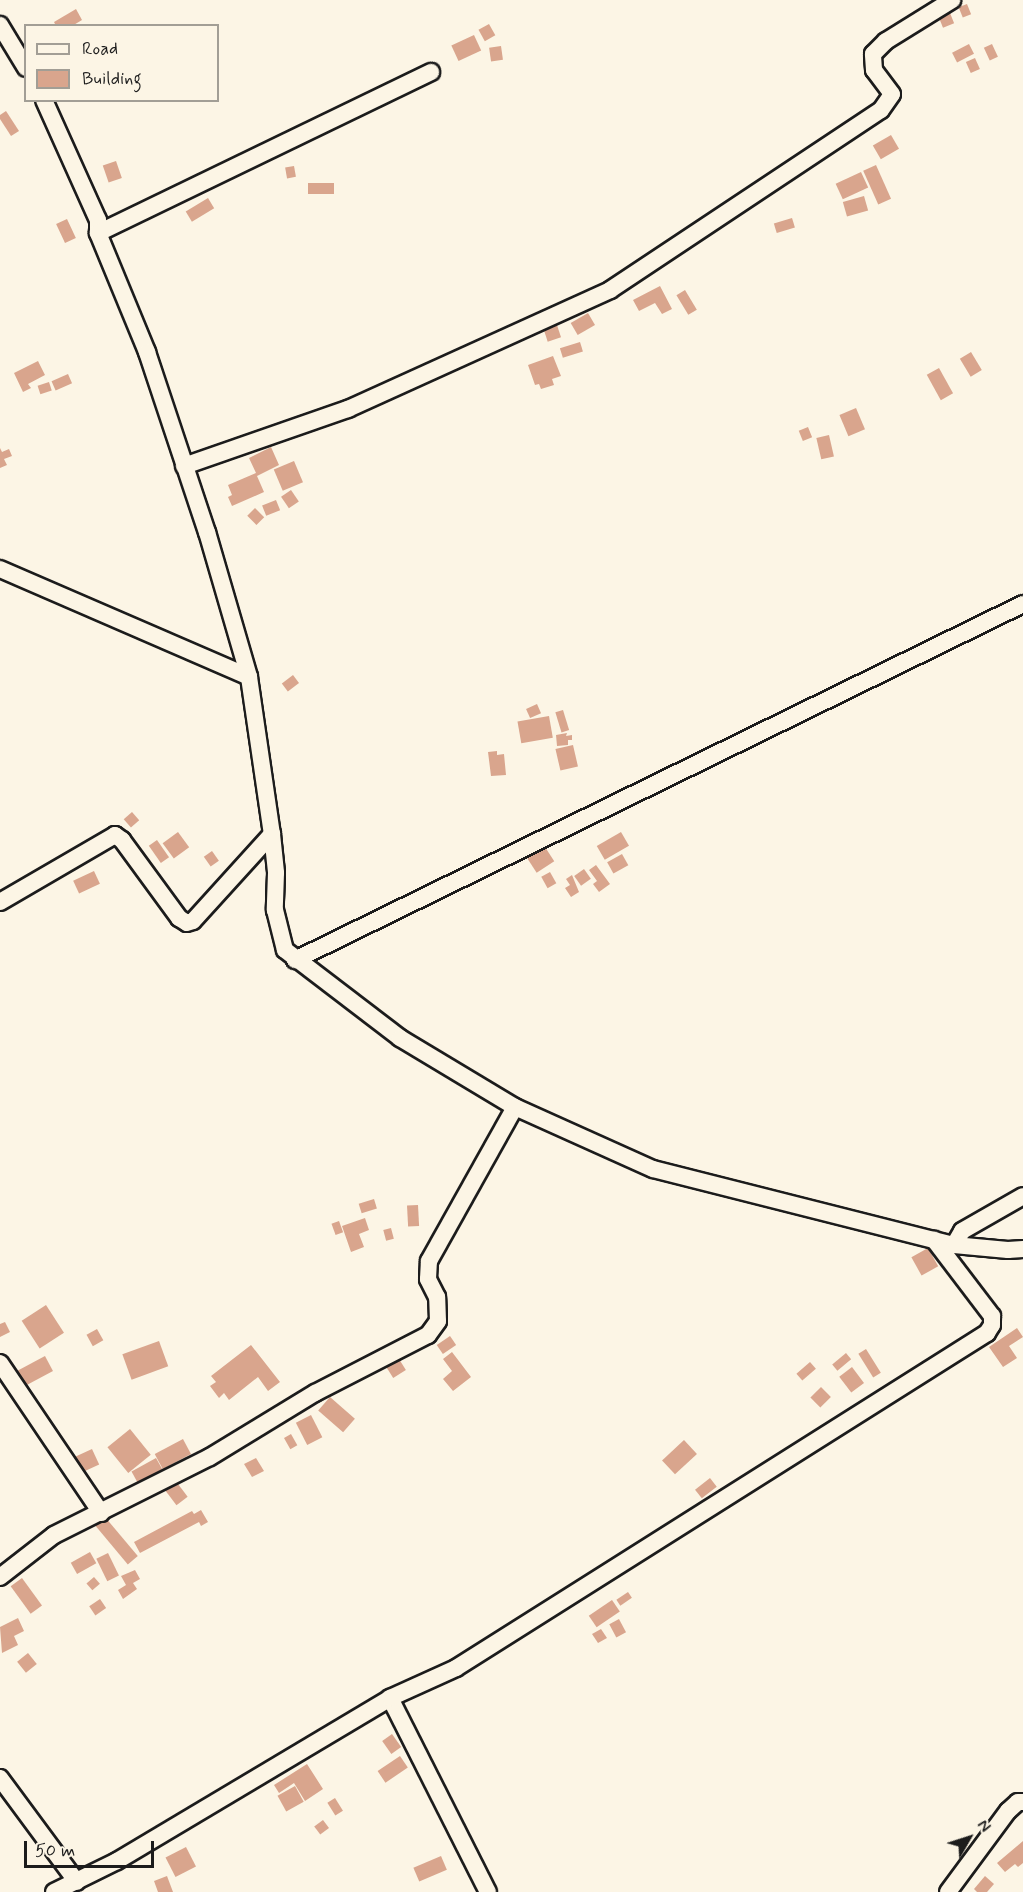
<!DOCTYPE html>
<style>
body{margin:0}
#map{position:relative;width:1023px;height:1892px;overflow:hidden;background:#fcf5e5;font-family:Mynerve,sans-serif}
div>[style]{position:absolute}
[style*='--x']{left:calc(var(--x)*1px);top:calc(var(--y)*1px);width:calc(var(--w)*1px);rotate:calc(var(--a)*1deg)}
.building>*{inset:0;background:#d9a58d;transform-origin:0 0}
.roads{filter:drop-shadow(2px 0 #1c1c1c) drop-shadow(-2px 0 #1c1c1c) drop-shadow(0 2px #1c1c1c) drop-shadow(0 -2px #1c1c1c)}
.street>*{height:16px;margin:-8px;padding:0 8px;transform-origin:8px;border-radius:8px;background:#fcf5e5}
span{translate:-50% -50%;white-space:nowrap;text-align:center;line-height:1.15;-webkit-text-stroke:4.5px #fcf5e5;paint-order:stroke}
.legend{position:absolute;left:24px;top:24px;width:195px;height:78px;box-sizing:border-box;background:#fcf5e5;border:2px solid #a29e95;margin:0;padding:8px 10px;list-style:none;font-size:18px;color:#1c1c1c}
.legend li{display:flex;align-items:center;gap:12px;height:30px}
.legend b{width:30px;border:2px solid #a29e95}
.north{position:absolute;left:939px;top:1808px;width:60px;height:60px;-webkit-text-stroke:4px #fcf5e5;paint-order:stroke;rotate:51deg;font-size:16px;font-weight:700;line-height:24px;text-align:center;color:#1c1c1c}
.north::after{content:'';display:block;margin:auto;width:21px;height:27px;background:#1c1c1c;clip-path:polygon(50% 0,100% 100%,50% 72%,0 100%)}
.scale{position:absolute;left:24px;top:1841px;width:130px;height:27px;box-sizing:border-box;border:3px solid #1c1c1c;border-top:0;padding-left:8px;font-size:18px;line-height:21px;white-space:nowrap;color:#1c1c1c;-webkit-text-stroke:4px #fcf5e5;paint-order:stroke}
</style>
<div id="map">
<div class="building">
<div style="left:967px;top:4px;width:11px;height:9px;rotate:68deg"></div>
<div style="clip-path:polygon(76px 9px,82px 20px,72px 26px,56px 26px,54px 22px)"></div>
<div style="left:950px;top:13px;width:11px;height:12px;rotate:68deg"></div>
<div style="left:489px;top:24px;width:13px;height:12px;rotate:61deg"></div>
<div style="left:474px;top:35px;width:17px;height:25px;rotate:65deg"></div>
<div style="left:969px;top:44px;width:11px;height:19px;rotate:63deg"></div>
<div style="left:992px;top:44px;width:14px;height:9px;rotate:65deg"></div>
<div style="left:501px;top:46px;width:14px;height:12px;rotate:82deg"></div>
<div style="left:975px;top:58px;width:12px;height:10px;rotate:66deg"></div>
<div style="clip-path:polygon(6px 111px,19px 131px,11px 136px,0 119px,0 115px)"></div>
<div style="left:891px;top:135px;width:16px;height:21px;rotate:60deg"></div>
<div style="left:116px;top:161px;width:18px;height:14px;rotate:71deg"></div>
<div style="left:876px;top:165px;width:37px;height:14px;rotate:66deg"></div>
<div style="left:294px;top:166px;width:11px;height:9px;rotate:80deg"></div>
<div style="left:861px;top:172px;width:17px;height:28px;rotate:65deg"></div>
<div style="left:308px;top:183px;width:26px;height:11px"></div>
<div style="left:864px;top:196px;width:15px;height:22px;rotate:74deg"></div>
<div style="left:208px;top:198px;width:12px;height:26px;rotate:59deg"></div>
<div style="left:792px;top:218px;width:10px;height:19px;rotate:73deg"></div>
<div style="left:67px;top:219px;width:21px;height:12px;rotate:65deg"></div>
<div style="clip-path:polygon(660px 286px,672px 309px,662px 314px,655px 303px,639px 311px,633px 300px)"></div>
<div style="left:685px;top:290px;width:23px;height:10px;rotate:59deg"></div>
<div style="left:588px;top:313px;width:14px;height:20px;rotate:60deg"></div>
<div style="left:557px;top:325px;width:13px;height:14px;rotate:72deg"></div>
<div style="left:580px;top:342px;width:10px;height:21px;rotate:73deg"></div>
<div style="left:971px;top:352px;width:21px;height:13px;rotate:59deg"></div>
<div style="clip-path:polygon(553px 356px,561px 376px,552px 379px,554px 385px,541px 389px,539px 384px,535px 385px,528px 365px)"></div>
<div style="clip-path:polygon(38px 361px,45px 375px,28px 384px,31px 388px,23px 392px,14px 373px)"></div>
<div style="left:939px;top:368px;width:29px;height:14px;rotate:61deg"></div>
<div style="left:68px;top:374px;width:10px;height:18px;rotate:66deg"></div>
<div style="left:49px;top:382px;width:9px;height:12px;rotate:72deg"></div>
<div style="left:856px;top:408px;width:23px;height:18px;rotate:67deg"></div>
<div style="left:808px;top:427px;width:11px;height:10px;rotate:68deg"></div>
<div style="left:829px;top:435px;width:22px;height:13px;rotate:77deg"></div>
<div style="clip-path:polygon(271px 447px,279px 465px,257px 476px,264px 492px,232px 506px,228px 497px,232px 495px,228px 485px,256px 473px,249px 458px)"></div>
<div style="clip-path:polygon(0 448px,2px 452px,9px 449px,12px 456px,4px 459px,7px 465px,0 468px)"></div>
<div style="left:294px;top:461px;width:23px;height:22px;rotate:67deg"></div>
<div style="left:291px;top:490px;width:14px;height:12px;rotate:56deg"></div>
<div style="left:276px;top:500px;width:11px;height:15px;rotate:68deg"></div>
<div style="left:255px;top:508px;width:13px;height:11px;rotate:45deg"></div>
<div style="left:293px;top:675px;width:10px;height:14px;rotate:53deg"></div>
<div style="left:537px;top:704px;width:10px;height:12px;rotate:66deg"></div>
<div style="left:563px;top:710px;width:21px;height:8px;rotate:73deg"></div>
<div style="left:549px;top:716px;width:22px;height:32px;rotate:80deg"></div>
<div style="clip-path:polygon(567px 733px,566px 736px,572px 735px,572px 740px,568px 740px,568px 745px,557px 746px,556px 735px)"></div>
<div style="left:573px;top:745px;width:22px;height:18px;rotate:77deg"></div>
<div style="clip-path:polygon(497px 751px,497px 755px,504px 754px,506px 775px,491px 776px,488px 752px)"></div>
<div style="left:132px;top:812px;width:11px;height:11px;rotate:49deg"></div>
<div style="left:178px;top:832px;width:19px;height:19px;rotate:54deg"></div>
<div style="left:621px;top:832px;width:16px;height:28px;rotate:60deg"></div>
<div style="left:157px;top:840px;width:21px;height:10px;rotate:55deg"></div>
<div style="left:545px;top:847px;width:17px;height:21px;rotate:57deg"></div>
<div style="left:212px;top:851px;width:12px;height:10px;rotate:55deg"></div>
<div style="left:622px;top:854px;width:13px;height:17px;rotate:61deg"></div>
<div style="clip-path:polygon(596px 865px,610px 884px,599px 892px,593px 884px,597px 881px,589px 870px)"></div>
<div style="left:584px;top:869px;width:12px;height:12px;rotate:55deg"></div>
<div style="left:94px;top:871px;width:14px;height:23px;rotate:65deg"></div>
<div style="left:550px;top:872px;width:13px;height:10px;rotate:61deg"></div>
<div style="clip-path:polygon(572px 875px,579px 892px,571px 897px,565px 888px,570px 885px,566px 879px)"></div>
<div style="left:374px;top:1199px;width:10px;height:16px;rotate:73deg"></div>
<div style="left:418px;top:1205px;width:21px;height:11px;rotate:87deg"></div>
<div style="clip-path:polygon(365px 1218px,369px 1230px,359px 1234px,364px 1247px,351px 1252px,342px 1226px)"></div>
<div style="left:339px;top:1221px;width:12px;height:8px;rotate:70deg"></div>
<div style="left:391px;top:1228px;width:11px;height:8px;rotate:75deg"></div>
<div style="left:928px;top:1248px;width:21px;height:19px;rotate:61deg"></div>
<div style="left:46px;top:1305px;width:33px;height:29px;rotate:57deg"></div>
<div style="clip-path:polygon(5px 1322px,10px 1332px,0 1337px,0 1324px)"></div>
<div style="clip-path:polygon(1017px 1328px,1023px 1337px,1009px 1346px,1017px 1358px,1003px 1367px,989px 1347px)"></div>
<div style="left:97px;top:1329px;width:13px;height:12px;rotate:61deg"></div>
<div style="left:450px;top:1336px;width:11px;height:16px;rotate:56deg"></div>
<div style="left:159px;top:1341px;width:27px;height:39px;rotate:70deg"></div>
<div style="clip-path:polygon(251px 1345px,280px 1382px,268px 1391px,258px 1377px,229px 1400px,224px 1393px,219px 1398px,210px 1386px,216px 1382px,211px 1376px)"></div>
<div style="left:866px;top:1349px;width:28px;height:9px;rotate:58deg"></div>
<div style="clip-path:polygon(452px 1352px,471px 1377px,453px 1391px,443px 1379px,452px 1371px,443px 1359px)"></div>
<div style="left:846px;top:1353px;width:8px;height:18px;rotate:50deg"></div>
<div style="left:45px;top:1356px;width:17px;height:36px;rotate:62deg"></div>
<div style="left:399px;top:1359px;width:13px;height:15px;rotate:58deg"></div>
<div style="left:810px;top:1362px;width:9px;height:18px;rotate:49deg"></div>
<div style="left:852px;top:1367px;width:20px;height:16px;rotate:53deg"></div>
<div style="left:821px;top:1387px;width:14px;height:15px;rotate:45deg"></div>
<div style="left:330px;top:1397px;width:33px;height:18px;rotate:41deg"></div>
<div style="left:311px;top:1415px;width:25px;height:17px;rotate:63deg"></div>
<div style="left:130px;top:1429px;width:33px;height:29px;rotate:51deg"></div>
<div style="left:291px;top:1434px;width:13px;height:8px;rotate:61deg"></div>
<div style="left:183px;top:1439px;width:17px;height:32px;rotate:62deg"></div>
<div style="left:684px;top:1440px;width:19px;height:30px;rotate:47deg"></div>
<div style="left:92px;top:1449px;width:17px;height:21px;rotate:65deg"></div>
<div style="left:156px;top:1458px;width:13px;height:28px;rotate:61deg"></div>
<div style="clip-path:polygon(256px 1458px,264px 1471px,252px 1477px,244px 1464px)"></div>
<div style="left:710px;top:1478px;width:11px;height:19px;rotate:52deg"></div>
<div style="left:175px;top:1480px;width:21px;height:14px;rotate:53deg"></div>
<div style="clip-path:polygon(201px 1510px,208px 1522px,201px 1526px,199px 1522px,140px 1553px,134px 1542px,192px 1511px,194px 1514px)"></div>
<div style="left:105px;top:1517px;width:51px;height:13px;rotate:50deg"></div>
<div style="left:90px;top:1552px;width:13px;height:22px;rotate:61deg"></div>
<div style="left:108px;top:1553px;width:25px;height:13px;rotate:64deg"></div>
<div style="clip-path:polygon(135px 1570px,140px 1579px,133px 1583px,137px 1589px,123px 1599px,118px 1590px,126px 1585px,121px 1576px)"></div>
<div style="left:94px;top:1577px;width:9px;height:10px;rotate:49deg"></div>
<div style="left:22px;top:1578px;width:34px;height:14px;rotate:54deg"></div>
<div style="left:628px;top:1592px;width:7px;height:14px;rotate:56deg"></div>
<div style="left:100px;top:1599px;width:11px;height:13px;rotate:56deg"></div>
<div style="left:612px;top:1600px;width:14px;height:28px;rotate:56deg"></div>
<div style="clip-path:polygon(18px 1618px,24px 1631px,14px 1636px,18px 1645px,2px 1653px,0 1627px)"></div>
<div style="left:619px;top:1619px;width:15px;height:11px;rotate:62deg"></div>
<div style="clip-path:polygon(601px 1629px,607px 1638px,598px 1643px,592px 1634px)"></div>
<div style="left:28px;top:1653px;width:14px;height:14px;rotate:51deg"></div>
<div style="left:392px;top:1734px;width:16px;height:12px;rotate:55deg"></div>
<div style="left:400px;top:1756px;width:14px;height:27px;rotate:56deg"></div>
<div style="clip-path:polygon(307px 1764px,323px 1789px,305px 1801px,294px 1783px,279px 1793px,274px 1785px)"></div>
<div style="left:295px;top:1786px;width:18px;height:20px;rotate:61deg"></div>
<div style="left:335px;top:1798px;width:15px;height:9px;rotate:58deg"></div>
<div style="left:323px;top:1820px;width:10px;height:11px;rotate:53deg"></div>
<div style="clip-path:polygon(1023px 1841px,1023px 1863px,1018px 1867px,1015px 1864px,1005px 1872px,997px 1863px)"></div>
<div style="left:186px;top:1847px;width:22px;height:23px;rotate:63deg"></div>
<div style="left:441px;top:1856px;width:15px;height:30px;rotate:67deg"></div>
<div style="clip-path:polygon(167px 1876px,173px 1892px,158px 1892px,154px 1881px)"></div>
<div style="clip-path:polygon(985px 1876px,994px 1884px,987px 1892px,977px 1892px,974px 1889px)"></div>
</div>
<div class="roads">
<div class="street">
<div style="--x:0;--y:25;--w:50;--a:58.8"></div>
<div style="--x:44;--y:100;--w:132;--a:65.8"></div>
<div style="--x:98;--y:220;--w:13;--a:90"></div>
<div style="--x:98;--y:233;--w:129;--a:67.6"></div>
<div style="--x:147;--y:352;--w:190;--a:71.6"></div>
<div style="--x:207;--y:532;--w:151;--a:73.8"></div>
<div style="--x:249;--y:677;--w:159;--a:81.7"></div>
<div style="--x:272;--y:834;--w:39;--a:84"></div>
<div style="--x:276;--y:873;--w:37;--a:92"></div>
<div style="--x:275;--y:910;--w:41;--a:76"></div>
<div style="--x:285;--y:950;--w:145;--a:37.4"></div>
<div style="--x:400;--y:1038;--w:134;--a:31"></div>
<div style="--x:515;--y:1107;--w:151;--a:24.2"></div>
<div style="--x:653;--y:1169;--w:310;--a:14.2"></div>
<div style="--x:954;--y:1245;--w:54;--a:5.3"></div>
<div style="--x:1008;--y:1250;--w:15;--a:-4"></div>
<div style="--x:98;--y:233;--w:370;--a:-25.8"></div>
<div style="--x:184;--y:466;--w:174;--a:-19.2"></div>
<div style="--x:348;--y:409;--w:288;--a:-24.4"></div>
<div style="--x:610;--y:290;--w:325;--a:-33.6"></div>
<div style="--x:881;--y:110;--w:19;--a:-55"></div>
<div style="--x:892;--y:94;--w:30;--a:-127"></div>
<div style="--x:874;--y:70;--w:16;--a:-94"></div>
<div style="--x:873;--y:54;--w:18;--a:-45"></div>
<div style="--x:886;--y:41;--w:78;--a:-31.8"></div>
<div style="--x:0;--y:569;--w:271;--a:23.4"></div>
<div style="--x:0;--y:902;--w:133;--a:-30.2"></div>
<div style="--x:115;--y:835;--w:9;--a:36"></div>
<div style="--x:122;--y:840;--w:97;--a:53.8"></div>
<div style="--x:179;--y:918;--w:9;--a:32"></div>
<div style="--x:187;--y:923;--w:6;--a:-18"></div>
<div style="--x:193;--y:921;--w:118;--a:-47.8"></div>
<div style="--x:295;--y:960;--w:810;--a:-26.06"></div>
<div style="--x:954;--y:1245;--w:16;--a:-60"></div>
<div style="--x:962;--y:1231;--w:70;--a:-29.8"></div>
<div style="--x:0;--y:1363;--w:181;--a:56"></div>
<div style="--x:0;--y:1577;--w:68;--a:-37.9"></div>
<div style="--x:54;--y:1535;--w:174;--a:-26.6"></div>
<div style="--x:210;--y:1457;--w:123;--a:-31.4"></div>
<div style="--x:315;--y:1393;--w:127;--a:-27.2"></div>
<div style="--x:428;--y:1335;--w:17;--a:-54"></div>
<div style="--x:438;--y:1321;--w:24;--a:-92"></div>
<div style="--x:437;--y:1297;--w:20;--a:-117"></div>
<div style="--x:428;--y:1279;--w:18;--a:-87"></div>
<div style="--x:429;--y:1261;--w:176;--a:-60.8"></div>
<div style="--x:390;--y:1698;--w:217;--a:63.2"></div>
<div style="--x:0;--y:1778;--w:129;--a:53.5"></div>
<div style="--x:54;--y:1892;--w:70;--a:-26.2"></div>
<div style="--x:117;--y:1861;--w:318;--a:-30.8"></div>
<div style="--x:390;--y:1698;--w:72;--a:-24.4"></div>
<div style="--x:456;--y:1668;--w:628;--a:-32.25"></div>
<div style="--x:987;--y:1333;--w:9;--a:-58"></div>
<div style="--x:992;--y:1325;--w:9;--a:-90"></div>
<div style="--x:992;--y:1316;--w:96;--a:-127.3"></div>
<div style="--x:948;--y:1892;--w:101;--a:-53.5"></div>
<div style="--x:1008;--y:1811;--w:13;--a:-42"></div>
<div style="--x:1018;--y:1802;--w:5;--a:0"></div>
</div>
</div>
<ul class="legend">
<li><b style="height:8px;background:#fcf5e5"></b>Road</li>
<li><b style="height:16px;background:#d9a58d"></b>Building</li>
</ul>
<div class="north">N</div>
<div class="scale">50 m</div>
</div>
